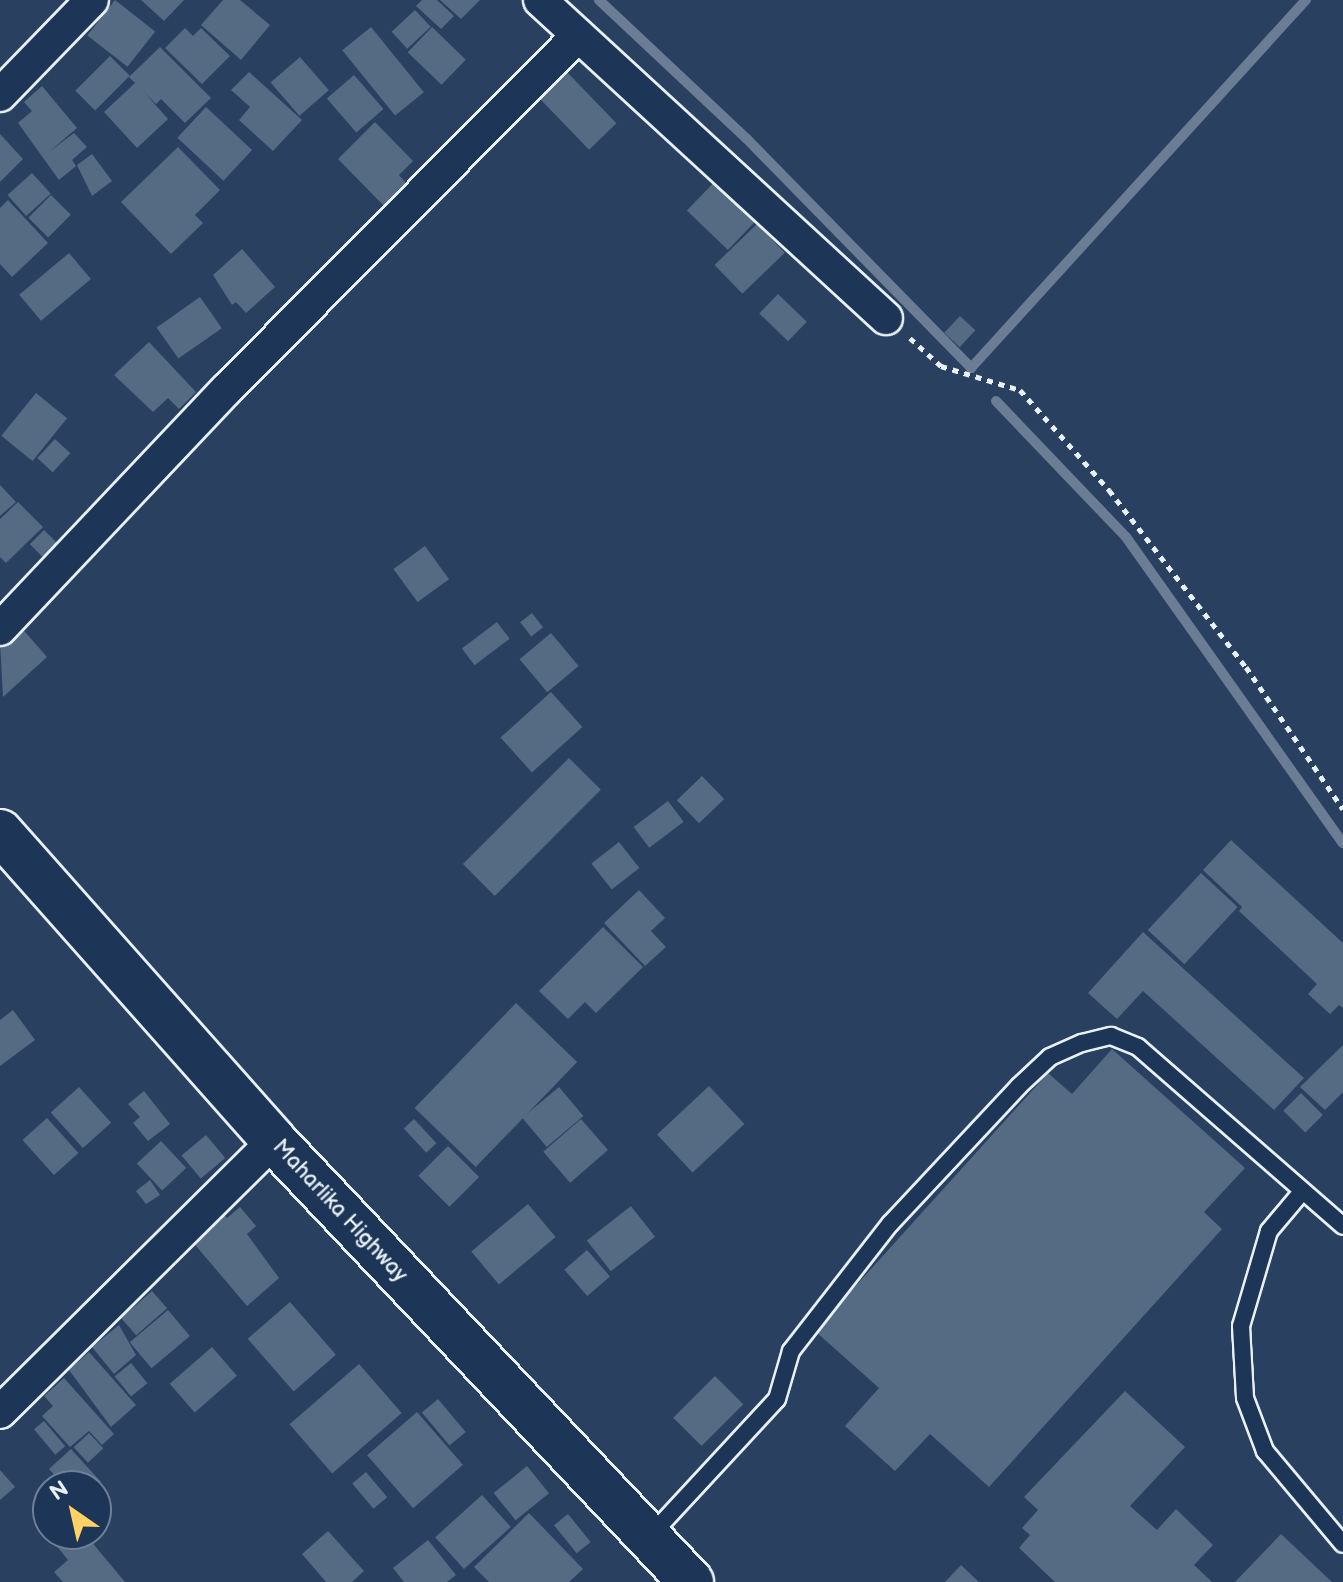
<!DOCTYPE html>
<style>
body{margin:0}
#map{position:relative;width:1343px;height:1582px;overflow:hidden;background:#294061;font-family:"Balsamiq Sans",sans-serif}
div>[style]{position:absolute}
[style*='--x']{left:calc(var(--x)*1px);top:calc(var(--y)*1px);width:calc(var(--w)*1px);rotate:calc(var(--a)*1deg)}
.stream>*{height:10px;margin:-5px;padding:0 5px;transform-origin:5px;border-radius:5px;background:#6b7c95}
.building>*{inset:0;background:#556a83;transform-origin:0 0}
.path>*{height:5px;margin-top:-2.5px;transform-origin:0;background:repeating-linear-gradient(90deg,#e8f1f8 0 6px,transparent 0 12px)}
.roads{filter:drop-shadow(2px 0 #e8f1f8) drop-shadow(-2px 0 #e8f1f8) drop-shadow(0 2px #e8f1f8) drop-shadow(0 -2px #e8f1f8)}
.lane>*{height:16px;margin:-8px;padding:0 8px;transform-origin:8px;border-radius:8px;background:#1d3557}
.street>*{height:32px;margin:-16px;padding:0 16px;transform-origin:16px;border-radius:16px;background:#1d3557}
.primary>*{height:44px;margin:-22px;padding:0 22px;transform-origin:22px;border-radius:22px;background:#1d3557}
span{translate:-50% -50%;white-space:nowrap;text-align:center;line-height:1.15;-webkit-text-stroke:6px #1d3557;paint-order:stroke}
.street-label{font-size:22px;color:#e8f1f8}
.north{position:absolute;left:32px;top:1470px;width:80px;height:80px;box-sizing:border-box;background:#1d3557;border:2px solid #6e8097;border-radius:50%;rotate:326deg;font-size:22px;font-weight:700;line-height:32px;text-align:center;color:#e8f1f8}
.north::after{content:'';display:block;margin:auto;width:28px;height:36px;background:#ffd166;clip-path:polygon(50% 0,100% 100%,50% 72%,0 100%)}
</style>
<div id="map">
<div class="stream">
<div style="--x:599;--y:0;--w:202;--a:43.2"></div>
<div style="--x:746;--y:138;--w:322;--a:45.6"></div>
<div style="--x:971;--y:368;--w:498;--a:-47.7"></div>
<div style="--x:996;--y:401;--w:188;--a:46.3"></div>
<div style="--x:1126;--y:537;--w:375;--a:54.7"></div>
</div>
<div class="building">
<div style="left:115px;top:0;width:51px;height:45px;rotate:38deg"></div>
<div style="clip-path:polygon(141px 0,184px 0,164px 21px)"></div>
<div style="clip-path:polygon(223px 0,240px 0,270px 25px,241px 60px,201px 25px)"></div>
<div style="clip-path:polygon(422px 0,437px 0,454px 16px,441px 29px,416px 6px)"></div>
<div style="clip-path:polygon(440px 0,480px 0,461px 19px)"></div>
<div style="left:415px;top:10px;width:23px;height:32px;rotate:47deg"></div>
<div style="left:371px;top:27px;width:84px;height:37px;rotate:51deg"></div>
<div style="left:432px;top:27px;width:47px;height:35px;rotate:44deg"></div>
<div style="clip-path:polygon(185px 28px,193px 36px,201px 28px,230px 56px,202px 84px,165px 48px)"></div>
<div style="clip-path:polygon(160px 47px,211px 98px,185px 123px,161px 99px,156px 104px,144px 92px,168px 119px,137px 148px,104px 112px,135px 83px,129px 77px)"></div>
<div style="left:110px;top:56px;width:28px;height:49px;rotate:45deg"></div>
<div style="left:300px;top:57px;width:44px;height:39px;rotate:49deg"></div>
<div style="left:565px;top:70px;width:74px;height:38px;rotate:46deg"></div>
<div style="clip-path:polygon(249px 72px,302px 120px,273px 151px,239px 120px,250px 107px,231px 90px)"></div>
<div style="left:354px;top:75px;width:45px;height:36px;rotate:49deg"></div>
<div style="clip-path:polygon(42px 86px,77px 128px,49px 152px,74px 133px,87px 147px,72px 160px,76px 166px,59px 180px,18px 123px,32px 111px,24px 102px)"></div>
<div style="left:206px;top:107px;width:63px;height:42px;rotate:43deg"></div>
<div style="clip-path:polygon(375px 122px,413px 161px,399px 175px,407px 184px,384px 206px,338px 159px)"></div>
<div style="clip-path:polygon(0 134px,23px 159px,0 182px)"></div>
<div style="clip-path:polygon(178px 147px,220px 190px,195px 215px,203px 223px,171px 254px,121px 202px)"></div>
<div style="clip-path:polygon(92px 154px,112px 181px,92px 196px,77px 165px)"></div>
<div style="left:32px;top:173px;width:28px;height:33px;rotate:48deg"></div>
<div style="left:723px;top:173px;width:57px;height:52px;rotate:44deg"></div>
<div style="left:51px;top:195px;width:28px;height:32px;rotate:45deg"></div>
<div style="clip-path:polygon(8px 200px,48px 243px,12px 277px,0 264px,0 208px)"></div>
<div style="left:757px;top:224px;width:40px;height:59px;rotate:46deg"></div>
<div style="clip-path:polygon(242px 249px,275px 287px,246px 313px,236px 302px,232px 305px,213px 275px)"></div>
<div style="left:69px;top:253px;width:34px;height:65px;rotate:50deg"></div>
<div style="left:778px;top:294px;width:40px;height:27px;rotate:44deg"></div>
<div style="left:200px;top:297px;width:38px;height:53px;rotate:55deg"></div>
<div style="left:960px;top:316px;width:21px;height:23px;rotate:43deg"></div>
<div style="clip-path:polygon(149px 342px,196px 392px,179px 409px,168px 398px,153px 412px,114px 375px)"></div>
<div style="left:36px;top:393px;width:40px;height:55px;rotate:39deg"></div>
<div style="left:55px;top:439px;width:21px;height:26px;rotate:43deg"></div>
<div style="clip-path:polygon(0 485px,16px 502px,0 516px)"></div>
<div style="clip-path:polygon(18px 502px,43px 527px,6px 563px,0 557px,0 519px)"></div>
<div style="left:44px;top:530px;width:23px;height:20px;rotate:45deg"></div>
<div style="left:425px;top:546px;width:41px;height:39px;rotate:54deg"></div>
<div style="left:532px;top:613px;width:18px;height:15px;rotate:52deg"></div>
<div style="left:497px;top:622px;width:21px;height:44px;rotate:53deg"></div>
<div style="clip-path:polygon(19px 625px,47px 657px,3px 697px,0 642px)"></div>
<div style="left:551px;top:633px;width:43px;height:41px;rotate:50deg"></div>
<div style="left:551px;top:692px;width:47px;height:68px;rotate:48deg"></div>
<div style="left:569px;top:758px;width:45px;height:150px;rotate:45deg"></div>
<div style="left:702px;top:776px;width:32px;height:35px;rotate:46deg"></div>
<div style="left:668px;top:801px;width:26px;height:43px;rotate:53deg"></div>
<div style="clip-path:polygon(1231px 840px,1343px 943px,1343px 1008px,1339px 1005px,1330px 1014px,1308px 994px,1317px 984px,1239px 911px,1242px 907px,1203px 870px)"></div>
<div style="left:619px;top:842px;width:33px;height:35px;rotate:52deg"></div>
<div style="left:1201px;top:873px;width:50px;height:78px;rotate:43deg"></div>
<div style="clip-path:polygon(639px 890px,665px 918px,651px 931px,666px 947px,645px 966px,604px 923px)"></div>
<div style="clip-path:polygon(603px 927px,643px 967px,596px 1013px,585px 1002px,568px 1019px,539px 991px)"></div>
<div style="clip-path:polygon(1143px 932px,1304px 1078px,1274px 1110px,1143px 991px,1117px 1019px,1088px 993px)"></div>
<div style="left:516px;top:1003px;width:85px;height:146px;rotate:44deg"></div>
<div style="clip-path:polygon(13px 1010px,35px 1040px,0 1066px,0 1020px)"></div>
<div style="clip-path:polygon(1343px 1045px,1343px 1092px,1325px 1110px,1300px 1087px)"></div>
<div style="clip-path:polygon(1112px 1049px,1245px 1168px,1204px 1212px,1222px 1229px,989px 1487px,930px 1434px,895px 1471px,845px 1426px,879px 1388px,815px 1331px,1048px 1073px,1072px 1094px)"></div>
<div style="left:709px;top:1086px;width:52px;height:71px;rotate:47deg"></div>
<div style="left:79px;top:1087px;width:48px;height:38px;rotate:48deg"></div>
<div style="left:559px;top:1087px;width:38px;height:48px;rotate:50deg"></div>
<div style="clip-path:polygon(144px 1091px,170px 1124px,148px 1141px,133px 1123px,140px 1117px,128px 1104px)"></div>
<div style="left:1301px;top:1093px;width:31px;height:25px;rotate:45deg"></div>
<div style="left:47px;top:1118px;width:47px;height:33px;rotate:48deg"></div>
<div style="left:414px;top:1119px;width:33px;height:14px;rotate:47deg"></div>
<div style="left:581px;top:1119px;width:41px;height:50px;rotate:49deg"></div>
<div style="left:206px;top:1135px;width:30px;height:32px;rotate:50deg"></div>
<div style="left:161px;top:1141px;width:37px;height:33px;rotate:47deg"></div>
<div style="left:448px;top:1146px;width:44px;height:42px;rotate:45deg"></div>
<div style="clip-path:polygon(150px 1180px,160px 1195px,146px 1204px,136px 1191px)"></div>
<div style="left:528px;top:1204px;width:43px;height:74px;rotate:50deg"></div>
<div style="left:631px;top:1206px;width:39px;height:56px;rotate:52deg"></div>
<div style="clip-path:polygon(240px 1207px,256px 1226px,247px 1234px,279px 1278px,247px 1306px,191px 1240px,223px 1213px,227px 1218px)"></div>
<div style="left:587px;top:1250px;width:35px;height:30px;rotate:49deg"></div>
<div style="left:152px;top:1291px;width:23px;height:41px;rotate:49deg"></div>
<div style="left:290px;top:1302px;width:70px;height:56px;rotate:49deg"></div>
<div style="left:168px;top:1310px;width:34px;height:50px;rotate:50deg"></div>
<div style="clip-path:polygon(119px 1325px,136px 1355px,114px 1374px,92px 1347px)"></div>
<div style="left:212px;top:1347px;width:38px;height:56px;rotate:49deg"></div>
<div style="clip-path:polygon(89px 1352px,136px 1405px,111px 1427px,69px 1370px)"></div>
<div style="left:131px;top:1363px;width:26px;height:21px;rotate:51deg"></div>
<div style="left:359px;top:1364px;width:65px;height:92px;rotate:49deg"></div>
<div style="left:715px;top:1376px;width:40px;height:59px;rotate:45deg"></div>
<div style="clip-path:polygon(64px 1378px,114px 1434px,102px 1445px,89px 1431px,70px 1447px,42px 1416px,53px 1406px,44px 1396px)"></div>
<div style="clip-path:polygon(1125px 1391px,1185px 1447px,1130px 1506px,1157px 1530px,1176px 1509px,1213px 1545px,1194px 1565px,1212px 1582px,1055px 1582px,1019px 1548px,1030px 1535px,1022px 1528px,1038px 1510px,1024px 1497px)"></div>
<div style="left:438px;top:1399px;width:43px;height:21px;rotate:50deg"></div>
<div style="left:417px;top:1412px;width:70px;height:66px;rotate:49deg"></div>
<div style="left:44px;top:1421px;width:33px;height:13px;rotate:50deg"></div>
<div style="left:89px;top:1433px;width:21px;height:21px;rotate:47deg"></div>
<div style="clip-path:polygon(71px 1449px,101px 1482px,97px 1486px,64px 1486px,49px 1469px)"></div>
<div style="left:527px;top:1466px;width:35px;height:43px;rotate:51deg"></div>
<div style="clip-path:polygon(0 1470px,15px 1487px,0 1500px)"></div>
<div style="left:366px;top:1472px;width:33px;height:18px;rotate:50deg"></div>
<div style="left:482px;top:1495px;width:43px;height:63px;rotate:48deg"></div>
<div style="clip-path:polygon(529px 1513px,583px 1569px,569px 1582px,489px 1582px,474px 1567px)"></div>
<div style="left:568px;top:1514px;width:36px;height:18px;rotate:51deg"></div>
<div style="clip-path:polygon(328px 1531px,364px 1571px,352px 1582px,326px 1582px,302px 1554px)"></div>
<div style="clip-path:polygon(68px 1534px,85px 1534px,125px 1582px,63px 1582px,54px 1572px,68px 1560px,55px 1544px)"></div>
<div style="clip-path:polygon(1281px 1534px,1332px 1582px,1235px 1582px)"></div>
<div style="clip-path:polygon(428px 1540px,456px 1575px,447px 1582px,404px 1582px,393px 1568px)"></div>
<div style="clip-path:polygon(961px 1565px,979px 1582px,945px 1582px)"></div>
</div>
<div class="path">
<div style="--x:910;--y:338;--w:42;--a:42.1"></div>
<div style="--x:941;--y:366;--w:83;--a:16.9"></div>
<div style="--x:1020;--y:390;--w:134;--a:48.3"></div>
<div style="--x:1109;--y:490;--w:224;--a:52.3"></div>
<div style="--x:1246;--y:667;--w:172;--a:55.7"></div>
</div>
<div class="roads">
<div class="lane">
<div style="--x:1301;--y:1193;--w:50;--a:130.1"></div>
<div style="--x:1269;--y:1231;--w:99;--a:106.4"></div>
<div style="--x:1241;--y:1326;--w:72;--a:86.8"></div>
<div style="--x:1245;--y:1398;--w:57;--a:69.3"></div>
<div style="--x:1265;--y:1451;--w:121;--a:50"></div>
<div style="--x:651;--y:1535;--w:185;--a:-47.2"></div>
<div style="--x:777;--y:1399;--w:50;--a:-73.7"></div>
<div style="--x:791;--y:1351;--w:161;--a:-52.1"></div>
<div style="--x:890;--y:1224;--w:189;--a:-46.9"></div>
<div style="--x:1019;--y:1086;--w:42;--a:-43.1"></div>
<div style="--x:1050;--y:1057;--w:35;--a:-24"></div>
<div style="--x:1082;--y:1043;--w:30;--a:-14"></div>
<div style="--x:1111;--y:1036;--w:29;--a:22"></div>
<div style="--x:1138;--y:1047;--w:272;--a:41.1"></div>
</div>
<div class="street">
<div style="--x:540;--y:0;--w:470;--a:42.6"></div>
<div style="--x:0;--y:95;--w:132;--a:-45.9"></div>
<div style="--x:0;--y:629;--w:329;--a:-46.6"></div>
<div style="--x:226;--y:390;--w:500;--a:-45.2"></div>
<div style="--x:0;--y:1412;--w:385;--a:-44.7"></div>
</div>
<div class="primary">
<div style="--x:0;--y:832;--w:413;--a:48.4"></div>
<div style="--x:274;--y:1141;--w:607;--a:46.6"></div>
</div>
</div>
<div class="street-label">
<span style="left:340px;top:1211px;rotate:47deg">Maharlika Highway</span>
</div>
<div class="north">N</div>
</div>
